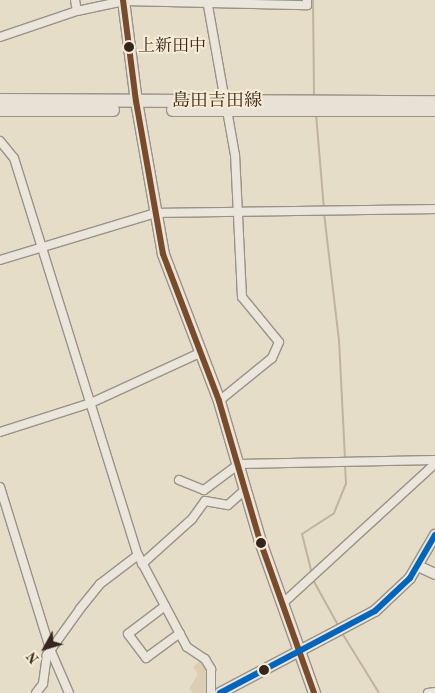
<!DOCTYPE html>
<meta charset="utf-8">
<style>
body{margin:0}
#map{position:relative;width:435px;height:693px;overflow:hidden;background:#e6ddc9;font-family:"Old Standard TT","Noto Serif JP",serif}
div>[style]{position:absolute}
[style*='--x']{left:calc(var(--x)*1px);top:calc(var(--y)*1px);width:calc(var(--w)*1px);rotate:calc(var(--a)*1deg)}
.green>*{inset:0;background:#dcceb3}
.stream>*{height:2px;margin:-1px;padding:0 1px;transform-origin:1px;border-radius:1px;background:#c2b39a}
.roads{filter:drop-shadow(1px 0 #9a9286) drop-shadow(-1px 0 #9a9286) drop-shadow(0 1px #9a9286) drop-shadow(0 -1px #9a9286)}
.minor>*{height:8px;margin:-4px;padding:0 4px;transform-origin:4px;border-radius:4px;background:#eae6dc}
.tertiary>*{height:10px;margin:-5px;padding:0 5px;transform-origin:5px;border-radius:5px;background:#eae6dc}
.secondary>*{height:11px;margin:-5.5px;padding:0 5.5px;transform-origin:5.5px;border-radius:5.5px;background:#eae6dc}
.primary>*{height:12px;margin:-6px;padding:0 6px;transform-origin:6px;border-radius:6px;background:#e7e1d6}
.bus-1>*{height:6px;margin:-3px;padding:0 3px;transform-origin:3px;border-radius:3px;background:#7a4b2a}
.bus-2>*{height:6px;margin:-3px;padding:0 3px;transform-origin:3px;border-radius:3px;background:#0065bd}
.dots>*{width:14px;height:14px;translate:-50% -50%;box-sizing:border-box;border:2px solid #f7ecd3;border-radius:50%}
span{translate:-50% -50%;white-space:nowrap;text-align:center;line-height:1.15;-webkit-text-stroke:4px #f7ecd3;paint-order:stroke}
.bus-label{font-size:17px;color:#37251d}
.left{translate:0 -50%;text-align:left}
.street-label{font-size:18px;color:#37251d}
.north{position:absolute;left:20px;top:623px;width:50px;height:50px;-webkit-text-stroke:4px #f7ecd3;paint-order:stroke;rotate:231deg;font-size:14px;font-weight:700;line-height:20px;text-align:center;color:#37251d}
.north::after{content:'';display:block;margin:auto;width:18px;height:22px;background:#37251d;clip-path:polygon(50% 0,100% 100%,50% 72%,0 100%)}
</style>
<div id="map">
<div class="green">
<div style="clip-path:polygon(200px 661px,206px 669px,207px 693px,193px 693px,189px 689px,198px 674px,193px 667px)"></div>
</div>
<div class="stream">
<div style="--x:313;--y:0;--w:97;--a:89.4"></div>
<div style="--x:316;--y:114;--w:95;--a:85.2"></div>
<div style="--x:324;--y:213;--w:128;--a:83.3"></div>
<div style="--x:339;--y:340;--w:120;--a:87.1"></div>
<div style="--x:312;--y:574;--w:41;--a:-104"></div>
<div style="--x:302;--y:534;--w:38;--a:-33"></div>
<div style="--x:334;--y:513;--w:31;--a:-68"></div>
<div style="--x:346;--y:484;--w:19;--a:-93"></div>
<div style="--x:312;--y:578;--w:56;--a:61.1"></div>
<div style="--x:342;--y:633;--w:70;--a:58.3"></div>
</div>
<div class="roads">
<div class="minor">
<div style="--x:75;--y:0;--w:11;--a:80"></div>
<div style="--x:207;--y:0;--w:103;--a:79.9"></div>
<div style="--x:0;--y:37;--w:81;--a:-18.7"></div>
<div style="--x:77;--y:11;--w:48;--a:-12"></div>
<div style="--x:124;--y:1;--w:183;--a:1.3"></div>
<div style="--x:307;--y:5;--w:5;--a:-90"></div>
<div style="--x:0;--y:141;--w:22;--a:51"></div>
<div style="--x:14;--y:158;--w:416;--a:72.7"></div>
<div style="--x:138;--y:555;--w:48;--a:142.7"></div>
<div style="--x:100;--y:584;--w:32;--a:129"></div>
<div style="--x:80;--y:609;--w:57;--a:125.7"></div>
<div style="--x:47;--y:655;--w:29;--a:98"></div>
<div style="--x:43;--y:684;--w:11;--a:128"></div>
<div style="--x:0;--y:260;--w:163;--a:-16.8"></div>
<div style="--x:156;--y:213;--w:279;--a:-0.8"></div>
<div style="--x:219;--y:401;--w:68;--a:-39.1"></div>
<div style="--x:272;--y:358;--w:17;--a:-66"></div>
<div style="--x:279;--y:342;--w:58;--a:-129.4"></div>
<div style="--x:242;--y:297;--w:142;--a:-92.8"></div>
<div style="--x:235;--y:155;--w:46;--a:-100.1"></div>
<div style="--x:0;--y:432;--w:96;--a:-17.7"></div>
<div style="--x:91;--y:403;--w:122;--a:-24.7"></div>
<div style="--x:179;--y:480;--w:27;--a:22"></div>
<div style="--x:204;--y:490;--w:44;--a:-36.6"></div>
<div style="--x:239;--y:464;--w:196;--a:-1.2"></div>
<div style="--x:0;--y:487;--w:170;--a:72.8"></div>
<div style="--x:50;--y:649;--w:48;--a:66.6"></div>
<div style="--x:138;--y:555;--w:104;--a:62"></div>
<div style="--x:187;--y:647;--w:22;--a:34"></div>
<div style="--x:205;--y:659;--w:12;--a:59"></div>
<div style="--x:211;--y:669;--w:24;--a:90"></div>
<div style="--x:142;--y:564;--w:67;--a:-42"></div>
<div style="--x:192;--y:519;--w:22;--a:-54"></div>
<div style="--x:205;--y:501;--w:23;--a:10"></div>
<div style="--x:228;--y:505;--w:24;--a:-42"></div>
<div style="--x:282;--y:604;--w:207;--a:-42.5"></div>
<div style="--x:165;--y:606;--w:46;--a:142.9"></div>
<div style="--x:128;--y:634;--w:30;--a:53"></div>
<div style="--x:146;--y:658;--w:42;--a:-36.3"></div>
<div style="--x:428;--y:693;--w:7;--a:-8"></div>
</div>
<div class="tertiary">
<div style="--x:418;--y:566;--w:19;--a:25"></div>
<div style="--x:220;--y:693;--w:175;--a:-27.9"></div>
<div style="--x:375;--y:611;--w:48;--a:-43.3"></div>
<div style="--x:410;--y:578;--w:50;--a:-59.8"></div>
</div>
<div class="secondary">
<div style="--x:123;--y:0;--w:102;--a:82.7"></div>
<div style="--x:136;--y:101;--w:155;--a:80"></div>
<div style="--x:163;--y:254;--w:157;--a:69.1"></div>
<div style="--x:219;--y:401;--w:146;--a:73.7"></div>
<div style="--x:260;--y:541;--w:161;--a:70.4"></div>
</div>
<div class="primary">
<div style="--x:0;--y:100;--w:435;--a:0.3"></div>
<div style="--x:0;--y:110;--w:113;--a:0"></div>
<div style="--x:173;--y:110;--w:262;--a:0"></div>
</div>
</div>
<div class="bus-1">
<div style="--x:123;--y:0;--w:102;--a:82.7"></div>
<div style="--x:136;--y:101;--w:155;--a:80"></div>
<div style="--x:163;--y:254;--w:157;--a:69.1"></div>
<div style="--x:219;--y:401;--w:146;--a:73.7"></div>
<div style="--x:260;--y:541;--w:161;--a:70.4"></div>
</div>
<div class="bus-2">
<div style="--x:220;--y:693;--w:175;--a:-27.9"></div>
<div style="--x:375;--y:611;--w:48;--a:-43.3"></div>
<div style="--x:410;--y:578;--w:50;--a:-59.8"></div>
</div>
<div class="dots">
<div style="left:129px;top:47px;background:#37251d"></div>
<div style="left:261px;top:543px;background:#37251d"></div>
<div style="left:264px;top:670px;background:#37251d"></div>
</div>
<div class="bus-label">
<span class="left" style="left:138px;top:47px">上新田中</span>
</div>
<div class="street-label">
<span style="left:217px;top:101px">島田吉田線</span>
</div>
<div class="north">N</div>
</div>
